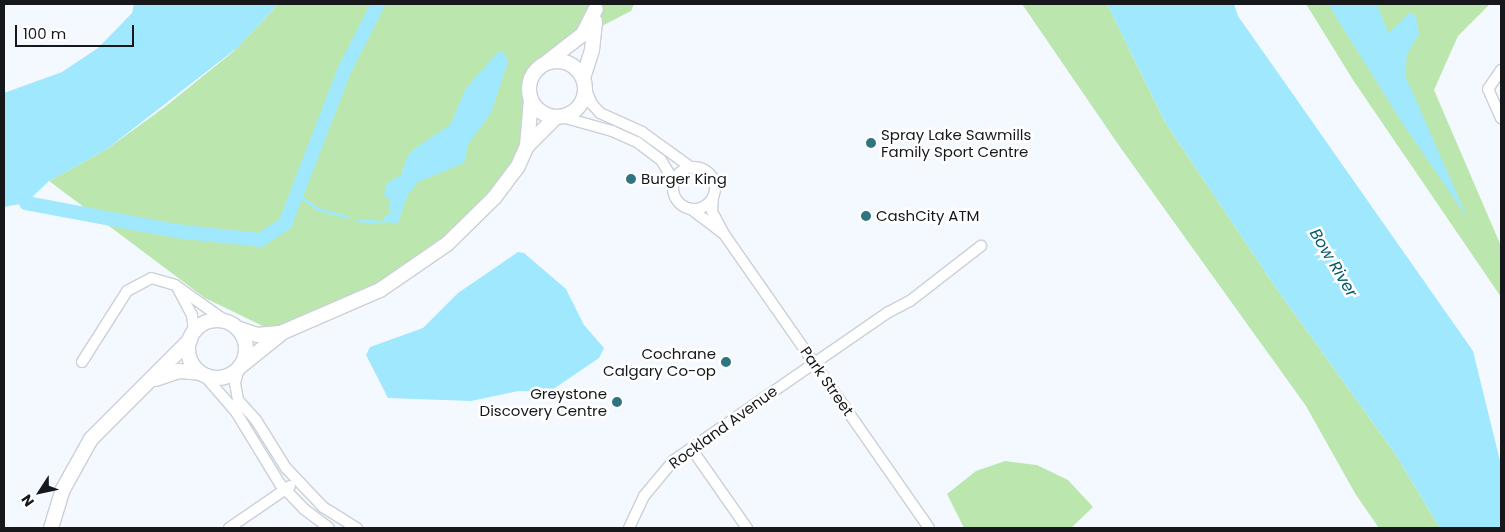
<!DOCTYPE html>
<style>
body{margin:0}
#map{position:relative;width:1505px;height:532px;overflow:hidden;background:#f4f9ff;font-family:Poppins,sans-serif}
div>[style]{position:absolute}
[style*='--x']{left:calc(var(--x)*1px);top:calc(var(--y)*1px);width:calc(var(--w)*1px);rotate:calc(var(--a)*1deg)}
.green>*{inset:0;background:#bbe7ae}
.water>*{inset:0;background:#a0e8fd}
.stream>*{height:2.5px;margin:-1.25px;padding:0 1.25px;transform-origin:1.25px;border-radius:1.25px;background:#a0e8fd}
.river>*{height:14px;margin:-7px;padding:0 7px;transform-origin:7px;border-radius:7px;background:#a0e8fd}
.roads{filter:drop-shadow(1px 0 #cbd0d8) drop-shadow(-1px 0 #cbd0d8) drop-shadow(0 1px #cbd0d8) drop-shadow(0 -1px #cbd0d8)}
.street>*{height:10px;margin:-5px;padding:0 5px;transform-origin:5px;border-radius:5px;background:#fff}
.street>.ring{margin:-5px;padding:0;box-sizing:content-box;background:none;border:10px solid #fff;border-radius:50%}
.secondary>*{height:14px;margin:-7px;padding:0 7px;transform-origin:7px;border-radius:7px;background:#fff}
.secondary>.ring{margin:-7px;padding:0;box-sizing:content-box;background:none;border:14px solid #fff;border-radius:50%}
.dots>*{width:14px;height:14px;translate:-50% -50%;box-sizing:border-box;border:2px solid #fff;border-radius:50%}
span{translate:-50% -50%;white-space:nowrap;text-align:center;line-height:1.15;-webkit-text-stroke:5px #fff;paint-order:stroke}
.poi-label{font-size:15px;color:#17181b}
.left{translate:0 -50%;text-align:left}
.right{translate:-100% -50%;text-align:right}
.street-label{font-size:15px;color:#17181b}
.water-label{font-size:16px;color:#04596b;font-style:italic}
.frame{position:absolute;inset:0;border:5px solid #17181b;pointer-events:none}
.north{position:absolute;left:15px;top:467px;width:50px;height:50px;-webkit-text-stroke:4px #fff;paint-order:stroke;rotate:235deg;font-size:14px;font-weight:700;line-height:20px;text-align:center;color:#17181b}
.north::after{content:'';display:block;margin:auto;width:18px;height:22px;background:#17181b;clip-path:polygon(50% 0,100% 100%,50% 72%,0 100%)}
.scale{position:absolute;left:15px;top:25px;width:119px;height:22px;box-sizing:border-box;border:2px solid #17181b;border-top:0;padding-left:6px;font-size:15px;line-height:18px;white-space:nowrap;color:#17181b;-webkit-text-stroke:4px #fff;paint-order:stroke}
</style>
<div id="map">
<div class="green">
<div style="clip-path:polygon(278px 4px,634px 4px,631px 11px,540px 58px,523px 89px,527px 146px,504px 186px,403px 275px,275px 332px,205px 298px,49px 181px,107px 149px,166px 106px,234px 51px)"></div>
<div style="clip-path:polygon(1022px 4px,1107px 4px,1165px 122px,1274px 285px,1394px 452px,1440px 528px,1379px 528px,1356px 495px,1306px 406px,1120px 147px)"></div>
<div style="clip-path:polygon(1306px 4px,1490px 4px,1458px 36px,1434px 90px,1501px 246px,1501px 297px,1353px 80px)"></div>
<div style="clip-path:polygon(1005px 461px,1037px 465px,1068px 480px,1093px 507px,1071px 528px,964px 528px,947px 494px,976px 471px)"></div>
</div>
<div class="water">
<div style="clip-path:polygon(134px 4px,278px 4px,237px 48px,107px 149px,49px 181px,26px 203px,4px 207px,4px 93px,62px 72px,98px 48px,132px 13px)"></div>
<div style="clip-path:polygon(1107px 4px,1234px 4px,1238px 16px,1473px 351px,1501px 465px,1501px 528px,1440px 528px,1394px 452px,1274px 285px,1165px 122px)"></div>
<div style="clip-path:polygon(1328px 4px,1377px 4px,1388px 33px,1411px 12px,1416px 17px,1419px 34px,1407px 54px,1405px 75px,1467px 217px,1403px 124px)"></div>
<div style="clip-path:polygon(498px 52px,503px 52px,508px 61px,491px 113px,468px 144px,464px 163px,418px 182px,407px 196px,398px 223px,380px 222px,391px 211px,388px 206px,391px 202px,384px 194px,387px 183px,401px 175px,407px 157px,415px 148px,450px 125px,466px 88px)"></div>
<div style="clip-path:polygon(518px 252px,524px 253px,566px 289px,584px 325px,604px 348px,599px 358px,549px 392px,518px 391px,471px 401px,388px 398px,366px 355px,370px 347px,423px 328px,458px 293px)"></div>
</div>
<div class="stream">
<div style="--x:296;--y:193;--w:27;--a:36"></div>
<div style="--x:318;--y:209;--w:30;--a:15"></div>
<div style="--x:357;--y:220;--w:23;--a:5"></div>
</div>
<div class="river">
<div style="--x:26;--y:203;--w:153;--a:10.6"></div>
<div style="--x:176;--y:231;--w:84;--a:6.1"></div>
<div style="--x:260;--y:240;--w:30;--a:-33"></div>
<div style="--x:285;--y:224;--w:164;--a:-68.9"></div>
<div style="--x:344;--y:71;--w:75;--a:-63.1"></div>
</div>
<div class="roads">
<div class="street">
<div style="--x:1501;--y:70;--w:23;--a:124"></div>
<div style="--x:1488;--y:89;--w:32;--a:66"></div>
<div style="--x:585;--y:87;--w:18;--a:68"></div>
<div style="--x:592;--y:104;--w:12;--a:48"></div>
<div style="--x:600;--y:113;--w:46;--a:24.3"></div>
<div style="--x:642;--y:132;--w:62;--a:35.8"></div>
<div style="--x:562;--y:117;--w:52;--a:15.6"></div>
<div style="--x:612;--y:131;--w:27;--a:24"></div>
<div style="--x:637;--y:142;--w:30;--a:37"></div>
<div style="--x:661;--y:160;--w:26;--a:59"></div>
<div class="ring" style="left:673px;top:167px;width:32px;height:32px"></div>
<div style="--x:691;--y:209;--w:41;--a:37.1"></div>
<div style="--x:724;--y:234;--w:26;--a:-118"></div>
<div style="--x:712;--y:211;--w:14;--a:-86"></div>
<div style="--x:724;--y:234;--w:358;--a:55.1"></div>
<div style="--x:177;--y:287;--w:32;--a:62"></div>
<div style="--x:192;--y:315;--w:17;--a:83"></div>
<div style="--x:82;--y:362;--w:84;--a:-57.6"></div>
<div style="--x:127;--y:291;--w:27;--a:-28"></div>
<div style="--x:151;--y:278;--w:25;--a:16"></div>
<div style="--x:175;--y:285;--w:64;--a:35.4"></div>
<div style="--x:239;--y:368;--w:16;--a:105"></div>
<div style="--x:235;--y:383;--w:17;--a:80"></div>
<div style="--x:238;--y:400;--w:27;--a:48"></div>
<div style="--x:256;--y:420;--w:57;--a:58"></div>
<div style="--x:286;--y:468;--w:54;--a:46.5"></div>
<div style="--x:323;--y:507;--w:40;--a:32"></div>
<div style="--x:204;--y:375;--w:49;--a:49.1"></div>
<div style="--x:236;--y:412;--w:84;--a:58.6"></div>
<div style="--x:280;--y:484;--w:35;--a:46"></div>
<div style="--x:304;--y:509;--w:31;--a:37"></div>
<div style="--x:691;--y:448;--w:98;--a:55"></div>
<div style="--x:229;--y:528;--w:74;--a:-34.5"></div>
<div style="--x:629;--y:528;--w:35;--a:-65"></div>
<div style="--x:644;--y:496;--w:47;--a:-50.2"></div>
<div style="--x:674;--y:460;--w:259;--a:-34.6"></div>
<div style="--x:887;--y:313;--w:26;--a:-28"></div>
<div style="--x:910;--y:301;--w:90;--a:-37.8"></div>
</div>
<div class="secondary">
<div class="ring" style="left:529px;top:61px;width:42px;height:42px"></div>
<div style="--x:547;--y:62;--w:46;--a:-37.9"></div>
<div style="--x:583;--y:34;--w:28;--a:-63"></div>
<div style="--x:583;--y:78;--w:29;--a:-72"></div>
<div style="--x:592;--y:50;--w:29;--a:-84"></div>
<div style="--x:527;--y:146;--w:47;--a:-85.1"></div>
<div class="ring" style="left:188px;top:320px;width:44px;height:44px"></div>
<div style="--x:237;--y:328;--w:21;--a:19"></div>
<div style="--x:257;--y:335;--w:25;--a:-5"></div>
<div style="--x:242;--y:365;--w:53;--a:-38.8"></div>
<div style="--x:283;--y:332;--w:106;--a:-23.4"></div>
<div style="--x:380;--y:290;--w:81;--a:-34.5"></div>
<div style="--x:447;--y:244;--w:66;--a:-44.4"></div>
<div style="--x:494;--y:198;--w:40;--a:-53"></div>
<div style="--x:518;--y:166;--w:22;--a:-66"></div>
<div style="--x:527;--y:146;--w:41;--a:-45"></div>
<div style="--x:156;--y:379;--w:24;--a:-19"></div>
<div style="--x:179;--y:371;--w:21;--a:5"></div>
<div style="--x:51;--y:528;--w:39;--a:-73"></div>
<div style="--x:62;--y:491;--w:60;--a:-60.9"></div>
<div style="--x:91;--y:439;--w:140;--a:-45"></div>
</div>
</div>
<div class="dots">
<div style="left:871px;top:143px;background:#2e7581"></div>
<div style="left:631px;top:179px;background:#2e7581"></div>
<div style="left:866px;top:216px;background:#2e7581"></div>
<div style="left:726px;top:362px;background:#2e7581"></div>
<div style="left:617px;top:402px;background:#2e7581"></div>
</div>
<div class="poi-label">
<span class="left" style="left:881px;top:143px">Spray Lake Sawmills<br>Family Sport Centre</span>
<span class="left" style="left:641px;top:179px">Burger King</span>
<span class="left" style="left:876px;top:216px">CashCity ATM</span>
<span class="right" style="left:716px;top:362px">Cochrane<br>Calgary Co-op</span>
<span class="right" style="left:607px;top:402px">Greystone<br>Discovery Centre</span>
</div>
<div class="street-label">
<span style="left:827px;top:381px;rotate:55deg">Park Street</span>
<span style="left:723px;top:427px;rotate:-36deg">Rockland Avenue</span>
</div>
<div class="water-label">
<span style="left:1333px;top:263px;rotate:59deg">Bow River</span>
</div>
<div class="frame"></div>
<div class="north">N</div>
<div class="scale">100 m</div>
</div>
